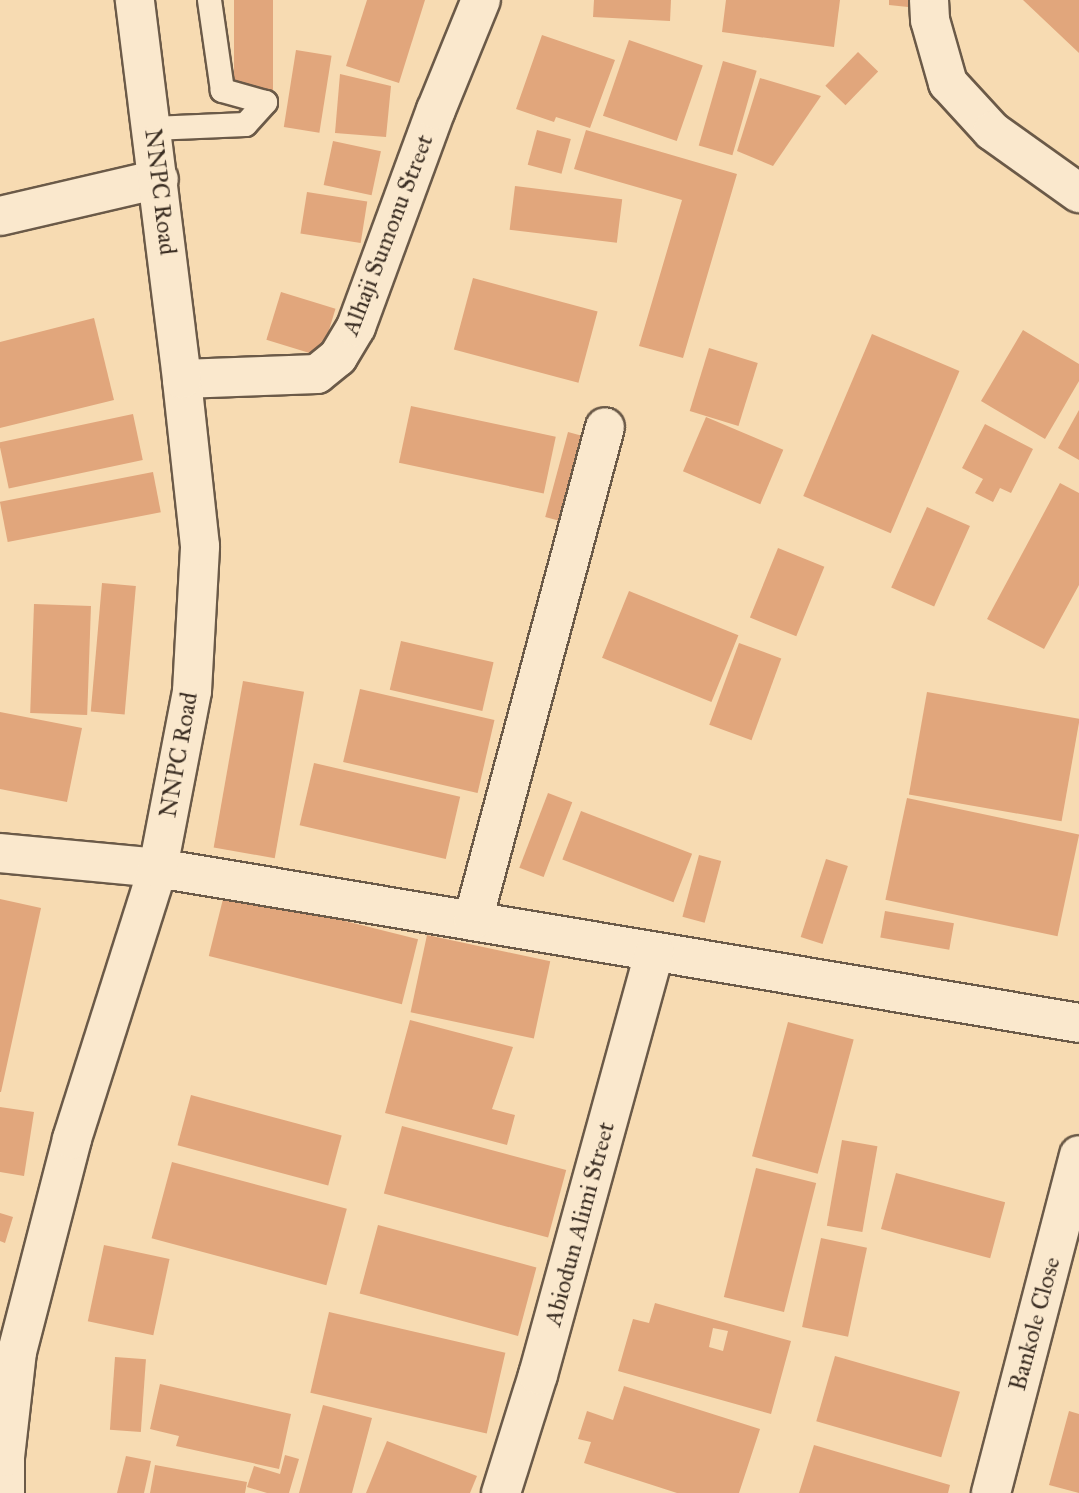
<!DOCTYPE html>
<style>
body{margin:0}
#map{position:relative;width:1079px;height:1493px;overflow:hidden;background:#f7dbb2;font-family:"IM FELL Great Primer",serif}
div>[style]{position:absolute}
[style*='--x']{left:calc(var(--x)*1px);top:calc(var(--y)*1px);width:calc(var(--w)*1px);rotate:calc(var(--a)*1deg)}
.building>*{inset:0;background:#e1a67c;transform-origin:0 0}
.roads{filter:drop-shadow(2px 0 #6b5a48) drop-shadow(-2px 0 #6b5a48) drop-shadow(0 2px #6b5a48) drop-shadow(0 -2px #6b5a48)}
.service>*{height:23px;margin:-11.5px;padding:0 11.5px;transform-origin:11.5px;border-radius:11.5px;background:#fae8cd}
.minor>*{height:38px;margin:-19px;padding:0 19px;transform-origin:19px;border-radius:19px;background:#fae8cd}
.tertiary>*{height:38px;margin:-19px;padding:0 19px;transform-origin:19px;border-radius:19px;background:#fae8cd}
span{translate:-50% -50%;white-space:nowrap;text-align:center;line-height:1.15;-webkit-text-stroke:5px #fae8cd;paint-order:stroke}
.street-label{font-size:24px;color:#3c2f24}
</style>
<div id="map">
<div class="building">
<div style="left:234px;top:0;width:39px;height:91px"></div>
<div style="clip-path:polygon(367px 0,425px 0,399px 83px,346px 66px)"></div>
<div style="clip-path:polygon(594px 0,671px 0,670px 21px,593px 17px)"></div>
<div style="clip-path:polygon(726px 0,840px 0,834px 47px,722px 32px)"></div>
<div style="clip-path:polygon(889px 0,909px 0,908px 7px,889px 5px)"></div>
<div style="clip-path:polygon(1023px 0,1079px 0,1079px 53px)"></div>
<div style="clip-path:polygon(542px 35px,615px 60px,590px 128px,556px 117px,554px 122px,516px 109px)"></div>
<div style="left:629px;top:40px;width:78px;height:80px;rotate:19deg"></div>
<div style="left:296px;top:50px;width:36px;height:78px;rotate:9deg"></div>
<div style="left:858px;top:52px;width:28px;height:47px;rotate:44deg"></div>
<div style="left:723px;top:61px;width:35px;height:88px;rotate:16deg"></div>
<div style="clip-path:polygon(340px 74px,391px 86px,386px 137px,335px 133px)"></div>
<div style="clip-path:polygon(760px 78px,821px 96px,773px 166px,737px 151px)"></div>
<div style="left:537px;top:130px;width:35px;height:36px;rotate:15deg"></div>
<div style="clip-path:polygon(586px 130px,737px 174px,683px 358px,639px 346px,682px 200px,574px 169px)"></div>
<div style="left:333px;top:141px;width:49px;height:45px;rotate:12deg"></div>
<div style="left:515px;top:186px;width:108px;height:44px;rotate:7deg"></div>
<div style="left:307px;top:192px;width:61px;height:42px;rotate:9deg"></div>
<div style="left:473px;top:278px;width:129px;height:74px;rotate:15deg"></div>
<div style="left:281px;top:292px;width:57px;height:50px;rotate:17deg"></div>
<div style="clip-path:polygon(94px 318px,114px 400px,0 428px,0 342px)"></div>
<div style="clip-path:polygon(1023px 330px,1079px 364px,1079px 381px,1045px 439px,981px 401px)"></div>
<div style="left:872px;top:334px;width:95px;height:176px;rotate:23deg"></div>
<div style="left:709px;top:348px;width:51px;height:66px;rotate:17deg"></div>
<div style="left:411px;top:406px;width:148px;height:58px;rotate:12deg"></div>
<div style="clip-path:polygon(1079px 410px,1079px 460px,1058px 448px)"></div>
<div style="left:133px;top:414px;width:47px;height:137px;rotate:78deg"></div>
<div style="left:706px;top:417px;width:84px;height:59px;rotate:23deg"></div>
<div style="clip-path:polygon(985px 424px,1033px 449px,1011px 493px,1000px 488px,993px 502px,975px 493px,983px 479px,962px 468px)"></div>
<div style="left:568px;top:432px;width:23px;height:88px;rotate:15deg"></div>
<div style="left:153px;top:472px;width:41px;height:156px;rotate:79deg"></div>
<div style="clip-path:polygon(1060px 483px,1079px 493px,1079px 585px,1044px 649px,987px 619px)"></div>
<div style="left:927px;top:507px;width:47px;height:88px;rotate:24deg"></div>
<div style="left:778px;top:548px;width:50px;height:75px;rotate:22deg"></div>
<div style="left:102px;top:583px;width:34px;height:129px;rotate:5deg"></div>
<div style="left:629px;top:591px;width:118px;height:72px;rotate:22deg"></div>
<div style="left:34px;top:604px;width:57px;height:109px;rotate:2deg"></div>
<div style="left:401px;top:641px;width:95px;height:50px;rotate:13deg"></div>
<div style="left:739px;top:643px;width:45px;height:87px;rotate:20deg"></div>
<div style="left:243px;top:681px;width:62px;height:169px;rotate:10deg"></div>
<div style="left:360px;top:689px;width:138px;height:75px;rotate:13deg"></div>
<div style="left:927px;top:692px;width:155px;height:104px;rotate:10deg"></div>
<div style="clip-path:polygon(0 712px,82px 728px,67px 802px,0 789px)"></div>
<div style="left:314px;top:763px;width:150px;height:64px;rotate:13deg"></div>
<div style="left:548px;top:793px;width:26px;height:80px;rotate:21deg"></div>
<div style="left:907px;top:798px;width:176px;height:104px;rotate:12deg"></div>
<div style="left:581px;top:811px;width:119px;height:52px;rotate:21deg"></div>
<div style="left:699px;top:855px;width:23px;height:64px;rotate:15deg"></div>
<div style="left:826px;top:859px;width:23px;height:82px;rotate:18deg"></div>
<div style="left:225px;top:891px;width:199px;height:67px;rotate:14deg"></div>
<div style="clip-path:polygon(0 899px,41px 908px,1px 1092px,0 1092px)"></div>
<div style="left:885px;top:911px;width:70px;height:27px;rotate:10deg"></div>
<div style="left:427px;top:935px;width:126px;height:79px;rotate:12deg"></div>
<div style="clip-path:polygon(410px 1020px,513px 1047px,492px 1109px,515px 1115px,507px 1145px,385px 1113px)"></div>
<div style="left:788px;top:1022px;width:68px;height:139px;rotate:15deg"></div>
<div style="left:191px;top:1095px;width:156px;height:52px;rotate:15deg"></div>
<div style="clip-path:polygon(0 1107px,34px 1112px,24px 1176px,0 1172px)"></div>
<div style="left:402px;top:1126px;width:170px;height:70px;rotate:15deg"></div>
<div style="left:842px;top:1140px;width:36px;height:87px;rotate:10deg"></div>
<div style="left:172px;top:1162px;width:181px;height:79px;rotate:15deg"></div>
<div style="left:756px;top:1168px;width:62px;height:133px;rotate:14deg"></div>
<div style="left:896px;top:1173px;width:113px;height:58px;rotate:15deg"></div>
<div style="clip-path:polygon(0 1213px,13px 1217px,5px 1243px,0 1241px)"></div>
<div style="left:378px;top:1225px;width:164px;height:71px;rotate:15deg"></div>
<div style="left:821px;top:1238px;width:47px;height:91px;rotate:12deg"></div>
<div style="left:104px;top:1245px;width:67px;height:78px;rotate:12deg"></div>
<div style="clip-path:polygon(evenodd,655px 1303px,791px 1341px,771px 1414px,618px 1371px,633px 1319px,649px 1323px,655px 1303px,713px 1328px,728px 1331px,723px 1351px,709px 1347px,713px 1328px)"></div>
<div style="left:329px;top:1312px;width:181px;height:83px;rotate:13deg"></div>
<div style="left:835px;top:1356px;width:130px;height:68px;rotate:16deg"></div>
<div style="left:115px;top:1357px;width:31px;height:73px;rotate:4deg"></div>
<div style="clip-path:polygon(160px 1384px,291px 1414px,279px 1469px,176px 1446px,179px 1436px,150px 1429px)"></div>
<div style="clip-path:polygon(624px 1386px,760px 1429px,739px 1493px,677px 1493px,584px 1463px,591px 1442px,578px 1439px,587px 1411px,613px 1420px)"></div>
<div style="clip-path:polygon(323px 1405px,372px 1418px,352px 1493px,299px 1493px)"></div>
<div style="clip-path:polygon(1069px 1411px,1079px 1414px,1079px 1493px,1049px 1485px)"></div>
<div style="clip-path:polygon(387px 1441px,477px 1476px,470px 1493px,366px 1493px)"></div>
<div style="clip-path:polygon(814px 1445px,950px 1485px,948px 1493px,799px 1493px)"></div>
<div style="clip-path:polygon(285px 1455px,299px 1459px,289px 1493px,267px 1493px,247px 1487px,254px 1466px,280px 1474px)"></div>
<div style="clip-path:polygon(126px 1456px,151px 1461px,144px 1493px,117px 1493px)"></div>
<div style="clip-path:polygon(155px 1465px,247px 1482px,245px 1493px,150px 1493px)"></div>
</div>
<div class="roads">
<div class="service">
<div style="--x:152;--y:128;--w:93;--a:-2.5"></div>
<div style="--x:245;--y:124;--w:30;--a:-48"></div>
<div style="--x:265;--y:102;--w:45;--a:-164.4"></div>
<div style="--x:222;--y:90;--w:91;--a:-98.2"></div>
</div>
<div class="minor">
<div style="--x:929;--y:0;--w:20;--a:87"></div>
<div style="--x:930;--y:20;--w:66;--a:74.1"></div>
<div style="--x:948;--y:83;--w:65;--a:47.5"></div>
<div style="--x:992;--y:131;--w:107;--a:35.5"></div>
<div style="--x:0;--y:216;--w:163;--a:-13.1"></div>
<div style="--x:182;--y:379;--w:135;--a:-2.1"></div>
<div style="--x:317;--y:374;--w:27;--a:-39"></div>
<div style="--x:338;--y:357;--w:35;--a:-59"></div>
<div style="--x:356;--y:327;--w:231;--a:-69.8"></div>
<div style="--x:436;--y:110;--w:119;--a:-67.8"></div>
<div style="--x:0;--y:853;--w:159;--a:5.4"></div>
<div style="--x:158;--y:868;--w:934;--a:9.55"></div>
<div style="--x:473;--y:920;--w:510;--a:-75.01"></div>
<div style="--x:501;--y:1493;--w:124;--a:-72.6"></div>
<div style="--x:538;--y:1375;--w:438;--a:-74.6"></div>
<div style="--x:991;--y:1493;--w:349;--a:-75.4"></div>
</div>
<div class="tertiary">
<div style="--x:5;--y:1493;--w:36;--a:-90"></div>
<div style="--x:5;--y:1457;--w:106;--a:-83.5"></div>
<div style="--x:17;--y:1352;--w:220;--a:-75.5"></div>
<div style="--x:72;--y:1139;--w:284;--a:-72.4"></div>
<div style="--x:158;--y:868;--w:180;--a:-79.1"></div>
<div style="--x:192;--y:691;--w:145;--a:-86.8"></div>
<div style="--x:200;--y:546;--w:168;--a:-96.2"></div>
<div style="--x:182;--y:379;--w:382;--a:-97.1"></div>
</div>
</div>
<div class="street-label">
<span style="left:160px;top:192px;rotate:83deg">NNPC Road</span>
<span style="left:388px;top:235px;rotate:-69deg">Alhaji Sumonu Street</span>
<span style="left:179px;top:755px;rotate:-80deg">NNPC Road</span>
<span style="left:580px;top:1224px;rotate:-75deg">Abiodun Alimi Street</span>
<span style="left:1035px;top:1324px;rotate:-75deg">Bankole Close</span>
</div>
</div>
